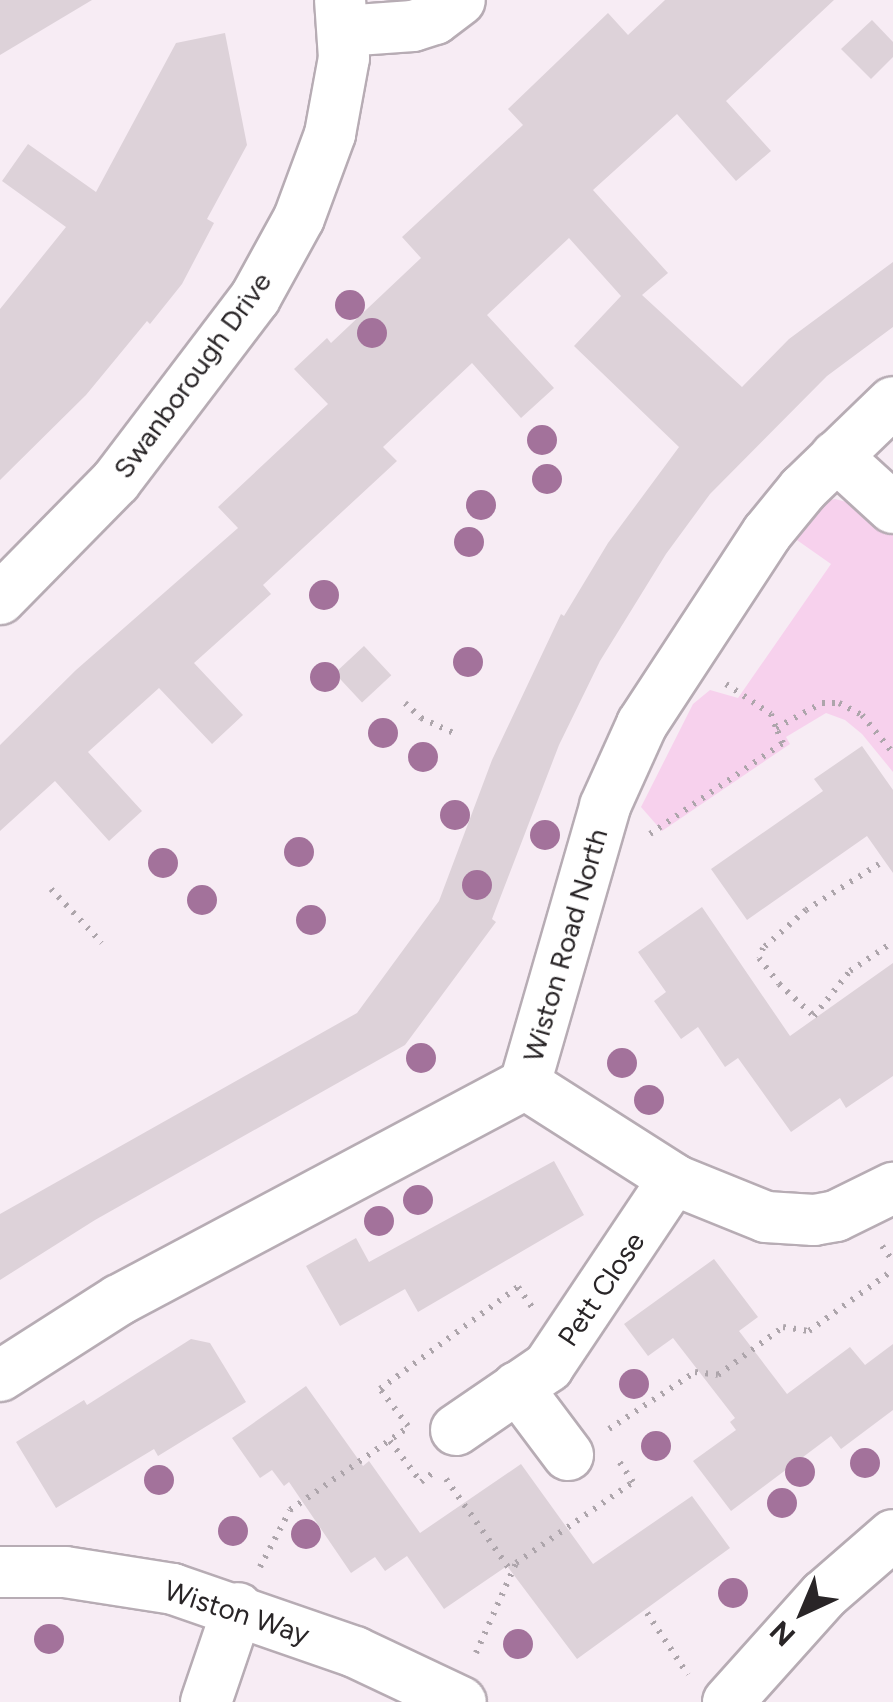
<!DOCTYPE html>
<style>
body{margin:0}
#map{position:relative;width:893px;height:1702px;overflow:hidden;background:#f7ecf4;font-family:Figtree,sans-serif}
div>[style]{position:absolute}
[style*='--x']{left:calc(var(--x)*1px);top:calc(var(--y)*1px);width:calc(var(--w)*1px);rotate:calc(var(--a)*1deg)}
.green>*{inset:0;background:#f7d1ed}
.building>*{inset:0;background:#ddd2d9;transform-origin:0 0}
.path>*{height:6px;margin-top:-3px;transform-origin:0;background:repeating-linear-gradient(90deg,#ada5ab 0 2.5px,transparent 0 10.5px)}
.roads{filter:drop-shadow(2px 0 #b7acb4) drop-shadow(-2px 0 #b7acb4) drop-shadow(0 2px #b7acb4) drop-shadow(0 -2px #b7acb4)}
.minor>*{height:50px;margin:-25px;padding:0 25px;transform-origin:25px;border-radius:25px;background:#fff}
.trees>*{width:30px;height:30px;margin:-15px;border-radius:50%;background:#a3729b}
span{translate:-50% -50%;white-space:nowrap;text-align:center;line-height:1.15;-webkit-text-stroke:9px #fff;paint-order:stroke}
.street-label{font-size:28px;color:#292527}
.north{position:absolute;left:753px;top:1562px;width:100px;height:100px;-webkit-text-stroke:8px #fff;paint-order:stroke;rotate:224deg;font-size:28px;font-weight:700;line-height:40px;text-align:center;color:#292527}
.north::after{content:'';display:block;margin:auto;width:35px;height:45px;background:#292527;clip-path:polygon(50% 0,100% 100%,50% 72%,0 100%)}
</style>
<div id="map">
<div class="green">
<div style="clip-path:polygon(835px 499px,893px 514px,893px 772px,862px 734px,845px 720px,826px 713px,786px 737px,790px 744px,662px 831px,641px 807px,693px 704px,710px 690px,738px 698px,831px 564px,794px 538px,824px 502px)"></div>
</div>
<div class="building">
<div style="clip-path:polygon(0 0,92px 0,0 55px)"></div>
<div style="clip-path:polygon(665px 0,834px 0,726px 101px,771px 151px,736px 181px,677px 114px,593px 190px,668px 273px,642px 295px,742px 387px,789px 339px,893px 262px,893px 327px,827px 376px,710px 494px,666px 554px,600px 661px,559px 745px,492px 919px,496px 922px,405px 1045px,95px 1220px,0 1280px,0 1214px,357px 1013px,439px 901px,492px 760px,561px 614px,564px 616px,608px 543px,679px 447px,574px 346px,621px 296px,569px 238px,487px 315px,554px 388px,521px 418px,472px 363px,383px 447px,397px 461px,263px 585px,271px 594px,194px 663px,243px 715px,212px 744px,159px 688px,88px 752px,142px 811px,109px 841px,55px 781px,0 831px,0 745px,76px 670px,238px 528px,218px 507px,328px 404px,294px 369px,327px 338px,331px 343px,421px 258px,402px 237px,523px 125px,508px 109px,608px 13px,628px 35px)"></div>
<div style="clip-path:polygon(872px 20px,893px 42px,893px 57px,871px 79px,841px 49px)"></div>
<div style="clip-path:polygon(225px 33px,247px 145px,207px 219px,214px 223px,182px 284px,150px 324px,147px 321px,86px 395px,0 480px,0 309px,66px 227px,2px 181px,28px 144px,96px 192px,176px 43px)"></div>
<div style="left:364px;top:646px;width:40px;height:40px;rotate:47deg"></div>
<div style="clip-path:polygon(862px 746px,893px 790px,893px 873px,867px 836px,747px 920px,711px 869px,823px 791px,814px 779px)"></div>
<div style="clip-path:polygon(702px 907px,790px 1036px,893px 963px,893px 1076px,846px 1108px,840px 1098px,791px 1132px,738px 1058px,725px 1067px,698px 1027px,681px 1039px,654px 1001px,666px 992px,638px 952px)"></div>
<div style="clip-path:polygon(554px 1161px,584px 1215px,418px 1312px,405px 1289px,340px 1326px,306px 1266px,356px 1238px,369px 1262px)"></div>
<div style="clip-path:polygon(714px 1259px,758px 1317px,739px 1331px,787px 1394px,850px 1347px,865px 1365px,893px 1344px,893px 1410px,841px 1449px,831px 1436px,731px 1511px,693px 1461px,736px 1430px,730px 1422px,735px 1418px,673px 1338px,648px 1356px,624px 1324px)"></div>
<div style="clip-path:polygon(191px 1339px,210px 1343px,246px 1402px,158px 1456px,154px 1449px,56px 1508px,16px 1442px,84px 1400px,87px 1405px)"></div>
<div style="clip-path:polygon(306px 1386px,363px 1466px,369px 1461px,420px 1533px,521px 1464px,593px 1564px,692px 1496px,730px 1548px,577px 1659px,507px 1566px,444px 1609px,407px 1556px,385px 1571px,375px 1557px,351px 1573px,289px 1482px,284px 1486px,272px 1470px,260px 1478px,232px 1438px)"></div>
</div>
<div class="path">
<div style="--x:726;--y:684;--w:54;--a:33.7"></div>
<div style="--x:771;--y:714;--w:15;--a:70"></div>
<div style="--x:776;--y:728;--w:52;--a:-28.5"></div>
<div style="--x:822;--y:703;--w:17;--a:0"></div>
<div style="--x:839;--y:703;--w:26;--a:28"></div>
<div style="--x:862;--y:715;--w:49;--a:50.8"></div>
<div style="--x:405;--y:703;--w:22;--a:43"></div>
<div style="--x:421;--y:718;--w:41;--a:24.7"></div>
<div style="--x:650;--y:834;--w:161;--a:-34.4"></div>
<div style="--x:783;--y:743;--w:17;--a:-115"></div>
<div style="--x:879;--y:864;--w:86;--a:147.8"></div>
<div style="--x:806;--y:910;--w:57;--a:138.5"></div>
<div style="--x:763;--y:948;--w:11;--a:112"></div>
<div style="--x:759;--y:958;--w:33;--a:52"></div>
<div style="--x:779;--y:984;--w:47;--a:42.4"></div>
<div style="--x:814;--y:1016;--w:58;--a:-51.3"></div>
<div style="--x:850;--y:971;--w:52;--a:-34"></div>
<div style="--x:51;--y:889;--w:74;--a:46.6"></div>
<div style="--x:882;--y:1246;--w:19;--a:54"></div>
<div style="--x:408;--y:1426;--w:46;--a:-127.1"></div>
<div style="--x:380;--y:1389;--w:172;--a:-36.5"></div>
<div style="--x:518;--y:1287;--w:24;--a:55"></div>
<div style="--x:609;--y:1429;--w:103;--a:-33.5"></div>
<div style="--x:695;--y:1372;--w:23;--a:7"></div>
<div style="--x:718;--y:1375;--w:81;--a:-36.4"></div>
<div style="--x:783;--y:1327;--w:26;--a:9"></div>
<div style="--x:809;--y:1331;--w:104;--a:-36"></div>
<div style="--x:390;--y:1441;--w:51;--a:52.9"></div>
<div style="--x:421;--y:1482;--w:16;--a:-38"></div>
<div style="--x:446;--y:1479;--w:113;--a:54.8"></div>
<div style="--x:260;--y:1567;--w:64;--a:-62.2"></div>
<div style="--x:290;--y:1510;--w:143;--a:-35"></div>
<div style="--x:647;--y:1613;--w:74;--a:56.5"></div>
<div style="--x:476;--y:1653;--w:98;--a:-66"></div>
<div style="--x:516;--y:1563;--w:142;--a:-34.7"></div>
<div style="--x:633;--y:1482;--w:27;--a:-124"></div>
</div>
<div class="roads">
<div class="minor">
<div style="--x:343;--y:31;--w:70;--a:-4.1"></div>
<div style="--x:413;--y:26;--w:23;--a:-18"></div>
<div style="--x:435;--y:19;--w:31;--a:-37"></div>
<div style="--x:836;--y:456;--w:77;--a:42.4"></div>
<div style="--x:0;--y:599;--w:165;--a:-45.5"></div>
<div style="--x:116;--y:481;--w:230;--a:-52.8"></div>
<div style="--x:255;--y:298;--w:91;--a:-61.2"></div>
<div style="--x:299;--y:218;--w:90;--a:-69.7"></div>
<div style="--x:330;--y:134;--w:77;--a:-79.6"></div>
<div style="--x:344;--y:58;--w:58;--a:-93.9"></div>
<div style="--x:525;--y:1084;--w:180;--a:32.5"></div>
<div style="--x:677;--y:1181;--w:96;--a:22"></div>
<div style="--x:766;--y:1217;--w:48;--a:3.6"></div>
<div style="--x:814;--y:1220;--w:22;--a:-10"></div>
<div style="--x:836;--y:1216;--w:64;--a:-26.2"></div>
<div style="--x:0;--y:1376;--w:141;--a:-32.6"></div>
<div style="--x:119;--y:1300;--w:460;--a:-28"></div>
<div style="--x:525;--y:1084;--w:289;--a:-73.9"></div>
<div style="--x:605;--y:806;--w:90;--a:-65.7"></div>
<div style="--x:642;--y:724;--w:228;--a:-56.8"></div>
<div style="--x:767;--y:533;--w:57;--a:-50.7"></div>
<div style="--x:803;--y:489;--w:125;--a:-44"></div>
<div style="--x:517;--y:1387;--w:85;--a:53.1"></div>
<div style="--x:456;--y:1430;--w:112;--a:-34.4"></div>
<div style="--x:548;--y:1367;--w:226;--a:-56.2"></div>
<div style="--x:0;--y:1572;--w:65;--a:0"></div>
<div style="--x:65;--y:1572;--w:109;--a:8.9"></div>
<div style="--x:173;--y:1589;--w:193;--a:19.1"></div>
<div style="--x:355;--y:1652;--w:117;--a:25.3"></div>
<div style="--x:206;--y:1702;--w:99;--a:-71.2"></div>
<div style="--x:728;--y:1702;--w:144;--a:-48.1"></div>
<div style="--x:824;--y:1595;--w:91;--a:-41"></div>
</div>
</div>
<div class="trees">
<div style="left:350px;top:305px"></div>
<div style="left:372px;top:333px"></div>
<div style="left:542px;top:440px"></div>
<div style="left:547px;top:479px"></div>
<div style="left:481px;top:505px"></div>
<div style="left:469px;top:542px"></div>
<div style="left:324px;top:595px"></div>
<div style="left:468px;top:662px"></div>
<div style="left:325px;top:677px"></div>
<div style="left:383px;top:733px"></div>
<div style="left:423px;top:757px"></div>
<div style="left:455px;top:815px"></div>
<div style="left:545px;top:835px"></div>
<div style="left:299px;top:852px"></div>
<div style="left:163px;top:863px"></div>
<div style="left:477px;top:885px"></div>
<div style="left:202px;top:900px"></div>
<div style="left:311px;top:920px"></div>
<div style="left:421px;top:1058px"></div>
<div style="left:622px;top:1063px"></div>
<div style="left:649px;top:1100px"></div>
<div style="left:418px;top:1200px"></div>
<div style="left:379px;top:1221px"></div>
<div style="left:634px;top:1384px"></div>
<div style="left:656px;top:1446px"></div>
<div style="left:865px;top:1463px"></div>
<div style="left:800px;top:1472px"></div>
<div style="left:159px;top:1480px"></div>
<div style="left:782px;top:1503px"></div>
<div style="left:233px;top:1531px"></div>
<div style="left:306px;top:1534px"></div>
<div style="left:733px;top:1593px"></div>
<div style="left:49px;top:1639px"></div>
<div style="left:518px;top:1644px"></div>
</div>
<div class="street-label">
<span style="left:192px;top:375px;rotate:-54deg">Swanborough Drive</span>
<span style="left:565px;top:945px;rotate:-74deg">Wiston Road North</span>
<span style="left:601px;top:1289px;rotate:-56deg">Pett Close</span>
<span style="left:237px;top:1612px;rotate:18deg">Wiston Way</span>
</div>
<div class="north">N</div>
</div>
